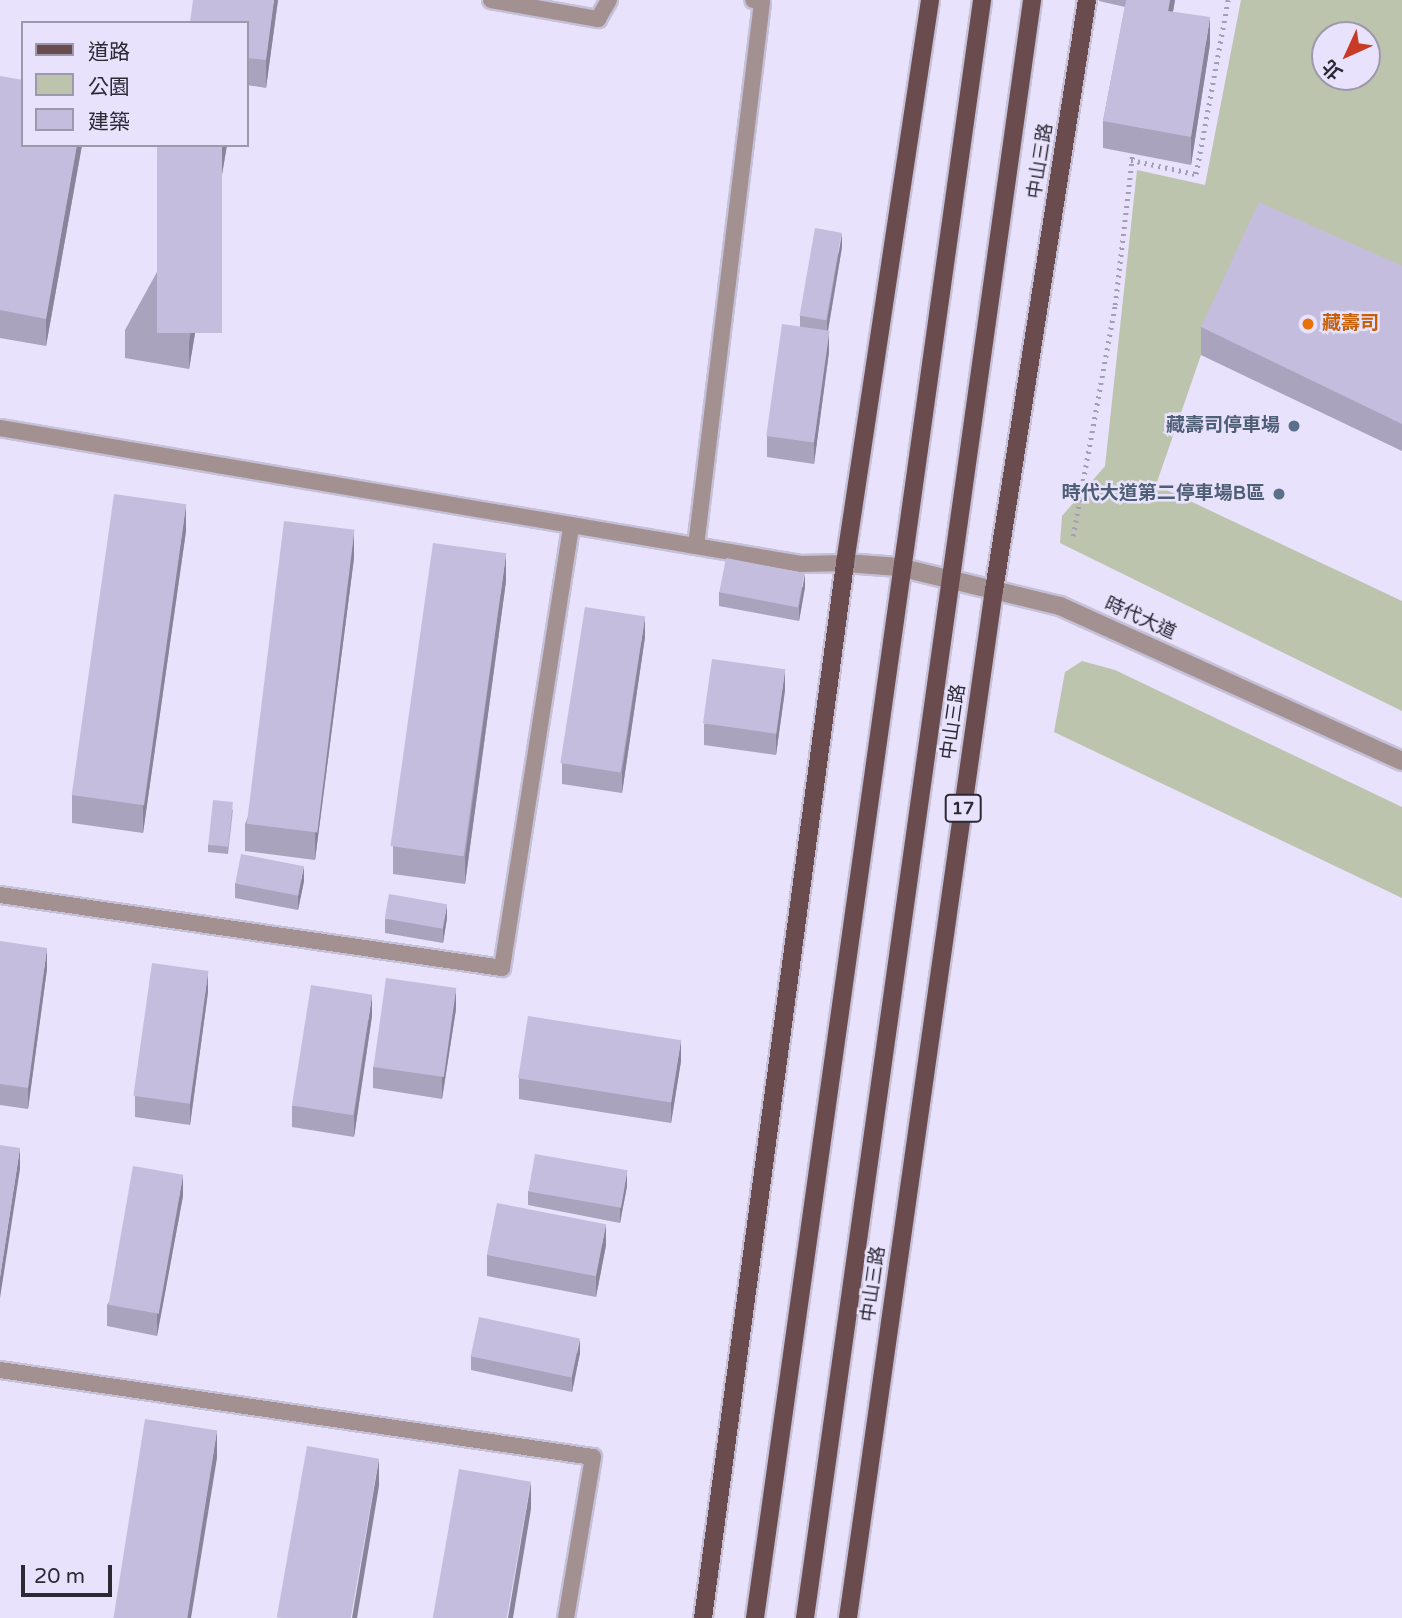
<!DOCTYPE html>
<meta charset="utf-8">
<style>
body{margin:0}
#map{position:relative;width:1402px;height:1618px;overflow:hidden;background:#e8e2fc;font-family:"Varela Round","Noto Sans TC",sans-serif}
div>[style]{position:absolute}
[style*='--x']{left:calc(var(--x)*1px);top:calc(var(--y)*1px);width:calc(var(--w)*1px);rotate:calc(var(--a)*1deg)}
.green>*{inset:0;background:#bdc4ad}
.path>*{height:4.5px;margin-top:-2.25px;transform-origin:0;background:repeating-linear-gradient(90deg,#a39eb3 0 2px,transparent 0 7px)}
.roads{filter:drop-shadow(2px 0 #c6c1d8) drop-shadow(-2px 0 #c6c1d8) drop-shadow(0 2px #c6c1d8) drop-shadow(0 -2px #c6c1d8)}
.service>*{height:16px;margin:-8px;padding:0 8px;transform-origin:8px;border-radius:8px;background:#a39192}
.tertiary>*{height:18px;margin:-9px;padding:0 9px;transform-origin:9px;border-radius:9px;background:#a39192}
.primary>*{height:18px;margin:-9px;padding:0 9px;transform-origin:9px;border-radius:9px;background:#6a4c4e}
.wall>*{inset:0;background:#a9a3be}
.shaded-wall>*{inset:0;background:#8a849b}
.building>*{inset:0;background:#c5bddd;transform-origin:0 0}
.dots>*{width:19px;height:19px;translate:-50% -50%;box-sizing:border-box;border:4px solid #e8e2fc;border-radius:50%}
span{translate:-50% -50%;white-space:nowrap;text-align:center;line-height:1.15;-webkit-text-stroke:5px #e8e2fc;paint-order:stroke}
.shield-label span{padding:2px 5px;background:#e8e2fc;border:2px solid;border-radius:5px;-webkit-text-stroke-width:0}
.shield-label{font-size:18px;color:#2c2935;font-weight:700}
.street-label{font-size:19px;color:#2c2935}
.food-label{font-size:19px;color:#c56008;font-weight:700}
.left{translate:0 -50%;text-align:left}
.service-label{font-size:19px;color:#4e5e75;font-weight:700}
.right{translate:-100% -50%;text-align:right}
.legend{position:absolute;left:21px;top:21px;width:228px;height:126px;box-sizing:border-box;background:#e8e2fc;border:2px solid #9d98ac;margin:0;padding:9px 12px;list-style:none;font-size:21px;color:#2c2935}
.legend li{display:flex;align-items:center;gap:14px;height:35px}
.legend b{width:35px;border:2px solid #9d98ac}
.north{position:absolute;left:1311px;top:21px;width:70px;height:70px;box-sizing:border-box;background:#e8e2fc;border:2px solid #9d98ac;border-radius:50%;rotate:225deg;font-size:19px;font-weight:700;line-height:28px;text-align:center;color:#2c2935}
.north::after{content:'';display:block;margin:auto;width:24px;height:32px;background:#c73b27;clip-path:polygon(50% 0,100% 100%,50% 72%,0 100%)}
.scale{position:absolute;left:21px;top:1565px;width:91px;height:32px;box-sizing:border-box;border:4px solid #2c2935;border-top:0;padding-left:9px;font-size:21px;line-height:24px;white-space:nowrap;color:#2c2935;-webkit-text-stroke:5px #e8e2fc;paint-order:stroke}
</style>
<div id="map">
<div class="green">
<div style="clip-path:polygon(evenodd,1241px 0,1402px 0,1402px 294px,1259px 229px,1201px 355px,1156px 485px,1402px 601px,1402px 711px,1060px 543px,1062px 516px,1105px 466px,1137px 170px,1205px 185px,1241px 0,1325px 35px,1367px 35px,1367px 77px,1325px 77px,1325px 35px)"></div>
<div style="clip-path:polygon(1082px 661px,1115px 670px,1402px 807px,1402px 898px,1054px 732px,1065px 672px)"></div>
</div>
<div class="path">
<div style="--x:1131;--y:160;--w:66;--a:12.2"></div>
<div style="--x:1196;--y:174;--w:177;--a:-79.6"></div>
<div style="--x:1073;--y:536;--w:235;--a:-79.7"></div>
<div style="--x:1115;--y:305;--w:156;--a:-83.4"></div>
</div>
<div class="roads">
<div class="service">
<div style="--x:491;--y:0;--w:109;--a:10.1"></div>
<div style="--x:598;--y:19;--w:22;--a:-60"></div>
<div style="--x:0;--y:428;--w:812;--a:9.64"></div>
<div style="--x:801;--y:564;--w:44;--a:-1.3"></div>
<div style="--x:696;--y:546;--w:548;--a:-83.08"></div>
<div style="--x:762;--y:2;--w:9;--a:-167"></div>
<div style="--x:0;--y:895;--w:507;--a:8.27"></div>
<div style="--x:502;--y:968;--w:448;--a:-81.1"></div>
<div style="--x:0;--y:1370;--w:599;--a:8.35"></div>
<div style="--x:593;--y:1457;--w:163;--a:99.5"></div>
</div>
<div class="tertiary">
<div style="--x:845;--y:563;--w:54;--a:4.2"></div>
<div style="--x:899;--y:567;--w:166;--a:13.6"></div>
<div style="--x:1060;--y:606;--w:375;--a:24.4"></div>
</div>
<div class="primary">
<div style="--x:703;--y:1618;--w:1065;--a:-82.33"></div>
<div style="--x:845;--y:563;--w:569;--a:-81.41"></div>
<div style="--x:755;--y:1618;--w:1634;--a:-82.01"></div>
<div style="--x:805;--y:1618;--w:1634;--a:-82.01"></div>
<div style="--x:848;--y:1618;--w:1038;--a:-81.92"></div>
<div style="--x:994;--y:590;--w:597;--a:-81.04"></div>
</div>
</div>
<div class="wall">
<div style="clip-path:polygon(278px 0,266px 88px,247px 85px,247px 23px)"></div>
<div style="clip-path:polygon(1099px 0,1175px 0,1173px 12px,1210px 44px,1191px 165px,1103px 148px,1103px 121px,1125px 7px,1099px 1px)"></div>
<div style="clip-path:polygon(0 76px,23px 145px,82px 145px,46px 346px,0 338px)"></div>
<div style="clip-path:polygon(227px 145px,189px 369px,125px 358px,125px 330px)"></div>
<div style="clip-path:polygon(842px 247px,828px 331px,829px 352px,814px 464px,767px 457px,767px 436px,800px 326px,800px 316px)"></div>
<div style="clip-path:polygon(1402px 266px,1402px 451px,1201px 355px,1201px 327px)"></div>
<div style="clip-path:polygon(186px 531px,143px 833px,72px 823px,72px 795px)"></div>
<div style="clip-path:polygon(354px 558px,315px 860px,245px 851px,245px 824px)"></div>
<div style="clip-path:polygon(506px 581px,465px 884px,393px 874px,393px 846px)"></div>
<div style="clip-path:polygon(805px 587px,799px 621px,719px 606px,719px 592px)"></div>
<div style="clip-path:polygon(645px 637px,622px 793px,562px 784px,562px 763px)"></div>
<div style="clip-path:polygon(785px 690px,776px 755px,704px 745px,704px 724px)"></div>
<div style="clip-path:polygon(233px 809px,228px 854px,208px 852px,208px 845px)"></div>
<div style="clip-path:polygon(304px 881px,298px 910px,235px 898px,235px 883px)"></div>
<div style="clip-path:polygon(447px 918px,443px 943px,385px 933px,385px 919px)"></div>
<div style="clip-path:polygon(0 941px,47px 969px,28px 1109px,0 1105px)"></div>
<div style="clip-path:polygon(208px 992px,190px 1125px,135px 1117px,135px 1096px)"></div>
<div style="clip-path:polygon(456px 1009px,442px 1099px,373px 1088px,373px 1067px)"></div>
<div style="clip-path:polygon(372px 1016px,354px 1137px,292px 1127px,292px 1106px)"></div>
<div style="clip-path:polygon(681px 1061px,671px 1123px,519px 1099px,519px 1078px)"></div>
<div style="clip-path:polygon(627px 1186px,620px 1223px,528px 1205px,528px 1191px)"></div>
<div style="clip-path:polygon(183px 1196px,157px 1336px,107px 1326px,107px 1305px)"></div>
<div style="clip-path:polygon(606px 1245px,596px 1297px,487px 1276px,487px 1255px)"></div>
<div style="clip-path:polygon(580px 1353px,572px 1392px,471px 1370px,471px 1356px)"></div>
</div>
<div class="shaded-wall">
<div style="clip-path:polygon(274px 0,278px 0,266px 88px,266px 60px)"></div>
<div style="clip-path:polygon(1170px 0,1175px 0,1168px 39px,1168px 11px)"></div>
<div style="clip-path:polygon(1210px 17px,1210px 44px,1191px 165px,1191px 137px)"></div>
<div style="clip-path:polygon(77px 145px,82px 145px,46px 346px,46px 319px)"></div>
<div style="clip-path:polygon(222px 145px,227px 145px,189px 369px,189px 342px)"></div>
<div style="clip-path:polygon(842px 233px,842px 247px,827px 336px,827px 321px)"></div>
<div style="clip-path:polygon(829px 331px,829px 352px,814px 464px,814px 443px)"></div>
<div style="clip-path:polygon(186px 504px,186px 531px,143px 833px,143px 805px)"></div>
<div style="clip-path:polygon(354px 530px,354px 558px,315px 860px,315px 833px)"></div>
<div style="clip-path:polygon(506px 553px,506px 581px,465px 884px,465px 857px)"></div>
<div style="clip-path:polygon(805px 573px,805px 587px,799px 621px,799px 607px)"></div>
<div style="clip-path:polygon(645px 616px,645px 637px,622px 793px,622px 772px)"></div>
<div style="clip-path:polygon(785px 669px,785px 690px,776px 755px,776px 734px)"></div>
<div style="clip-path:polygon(304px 866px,304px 881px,298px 910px,298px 896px)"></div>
<div style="clip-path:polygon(447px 904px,447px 918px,443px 943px,443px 928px)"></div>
<div style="clip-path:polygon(47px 948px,47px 969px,28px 1109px,28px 1088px)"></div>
<div style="clip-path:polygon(208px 971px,208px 992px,190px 1125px,190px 1104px)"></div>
<div style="clip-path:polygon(456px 988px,456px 1009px,442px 1099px,442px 1078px)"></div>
<div style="clip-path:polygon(372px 995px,372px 1016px,354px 1137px,354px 1116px)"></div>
<div style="clip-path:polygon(681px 1039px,681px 1061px,671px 1123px,671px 1102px)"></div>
<div style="clip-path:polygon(20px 1148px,20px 1169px,0 1298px,0 1277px)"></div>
<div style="clip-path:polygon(627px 1171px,627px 1186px,620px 1223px,620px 1209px)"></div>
<div style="clip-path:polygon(183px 1175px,183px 1196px,157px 1336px,157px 1315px)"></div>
<div style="clip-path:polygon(606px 1224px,606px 1245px,596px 1297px,596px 1276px)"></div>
<div style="clip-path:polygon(580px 1339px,580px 1353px,572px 1392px,572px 1377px)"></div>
<div style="clip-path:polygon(217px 1430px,217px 1458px,191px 1618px,186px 1618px)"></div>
<div style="clip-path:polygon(379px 1459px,379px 1486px,357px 1618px,352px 1618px)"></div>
<div style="clip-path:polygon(531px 1482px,531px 1509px,513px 1618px,508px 1618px)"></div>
</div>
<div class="building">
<div style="clip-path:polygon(193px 0,274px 0,266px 60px,247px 58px,247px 23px,190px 23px)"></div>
<div style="clip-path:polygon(1126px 0,1170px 0,1168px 11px,1210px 17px,1191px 137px,1103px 121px)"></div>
<div style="clip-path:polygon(0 76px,23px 80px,23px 145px,77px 145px,46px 319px,0 310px)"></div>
<div style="left:157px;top:145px;width:65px;height:188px"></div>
<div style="clip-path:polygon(1259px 202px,1402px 266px,1402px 424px,1201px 327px)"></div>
<div style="left:815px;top:228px;width:27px;height:89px;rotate:10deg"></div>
<div style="left:782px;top:324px;width:48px;height:113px;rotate:8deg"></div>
<div style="left:114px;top:494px;width:73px;height:304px;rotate:8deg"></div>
<div style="left:284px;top:521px;width:71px;height:305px;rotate:7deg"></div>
<div style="left:433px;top:543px;width:74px;height:306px;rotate:8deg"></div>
<div style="left:726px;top:558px;width:80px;height:35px;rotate:11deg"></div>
<div style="left:585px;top:607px;width:61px;height:158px;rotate:9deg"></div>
<div style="left:712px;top:659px;width:74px;height:65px;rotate:8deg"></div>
<div style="left:213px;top:800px;width:20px;height:45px;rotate:6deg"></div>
<div style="left:241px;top:854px;width:64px;height:30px;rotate:11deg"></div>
<div style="left:389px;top:894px;width:59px;height:25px;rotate:10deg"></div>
<div style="clip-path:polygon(0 941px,47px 948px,28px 1088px,0 1084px)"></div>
<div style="left:152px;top:963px;width:57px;height:134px;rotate:8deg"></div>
<div style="left:386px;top:978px;width:71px;height:90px;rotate:8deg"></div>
<div style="left:311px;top:985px;width:62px;height:122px;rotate:9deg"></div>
<div style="left:528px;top:1016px;width:155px;height:63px;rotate:9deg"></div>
<div style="clip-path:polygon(0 1145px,20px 1148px,0 1277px)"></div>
<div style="left:535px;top:1154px;width:94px;height:38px;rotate:10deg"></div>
<div style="left:133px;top:1166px;width:51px;height:141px;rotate:10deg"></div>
<div style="left:497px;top:1203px;width:111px;height:53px;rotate:11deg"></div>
<div style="left:479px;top:1317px;width:103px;height:40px;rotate:12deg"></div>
<div style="left:145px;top:1419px;width:73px;height:202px;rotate:9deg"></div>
<div style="left:307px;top:1446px;width:73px;height:174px;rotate:10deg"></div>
<div style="left:459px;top:1469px;width:73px;height:151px;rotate:10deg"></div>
</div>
<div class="dots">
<div style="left:1308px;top:324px;background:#e8710a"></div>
<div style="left:1294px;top:426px;background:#5c6f8a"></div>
<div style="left:1279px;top:494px;background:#5c6f8a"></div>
</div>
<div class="shield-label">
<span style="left:963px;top:808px">17</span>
</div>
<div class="street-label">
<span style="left:1041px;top:161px;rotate:-81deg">中山三路</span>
<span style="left:1140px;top:619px;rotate:24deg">時代大道</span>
<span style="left:954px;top:722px;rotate:-82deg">中山三路</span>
<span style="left:874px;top:1284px;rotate:-82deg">中山三路</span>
</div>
<div class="food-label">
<span class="left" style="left:1322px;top:324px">藏壽司</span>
</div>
<div class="service-label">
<span class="right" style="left:1280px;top:426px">藏壽司停車場</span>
<span class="right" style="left:1265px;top:494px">時代大道第二停車場B區</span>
</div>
<ul class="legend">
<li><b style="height:9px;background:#6a4c4e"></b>道路</li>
<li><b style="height:19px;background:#bdc4ad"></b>公園</li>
<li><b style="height:19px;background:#c5bddd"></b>建築</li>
</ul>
<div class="north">北</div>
<div class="scale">20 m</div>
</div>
